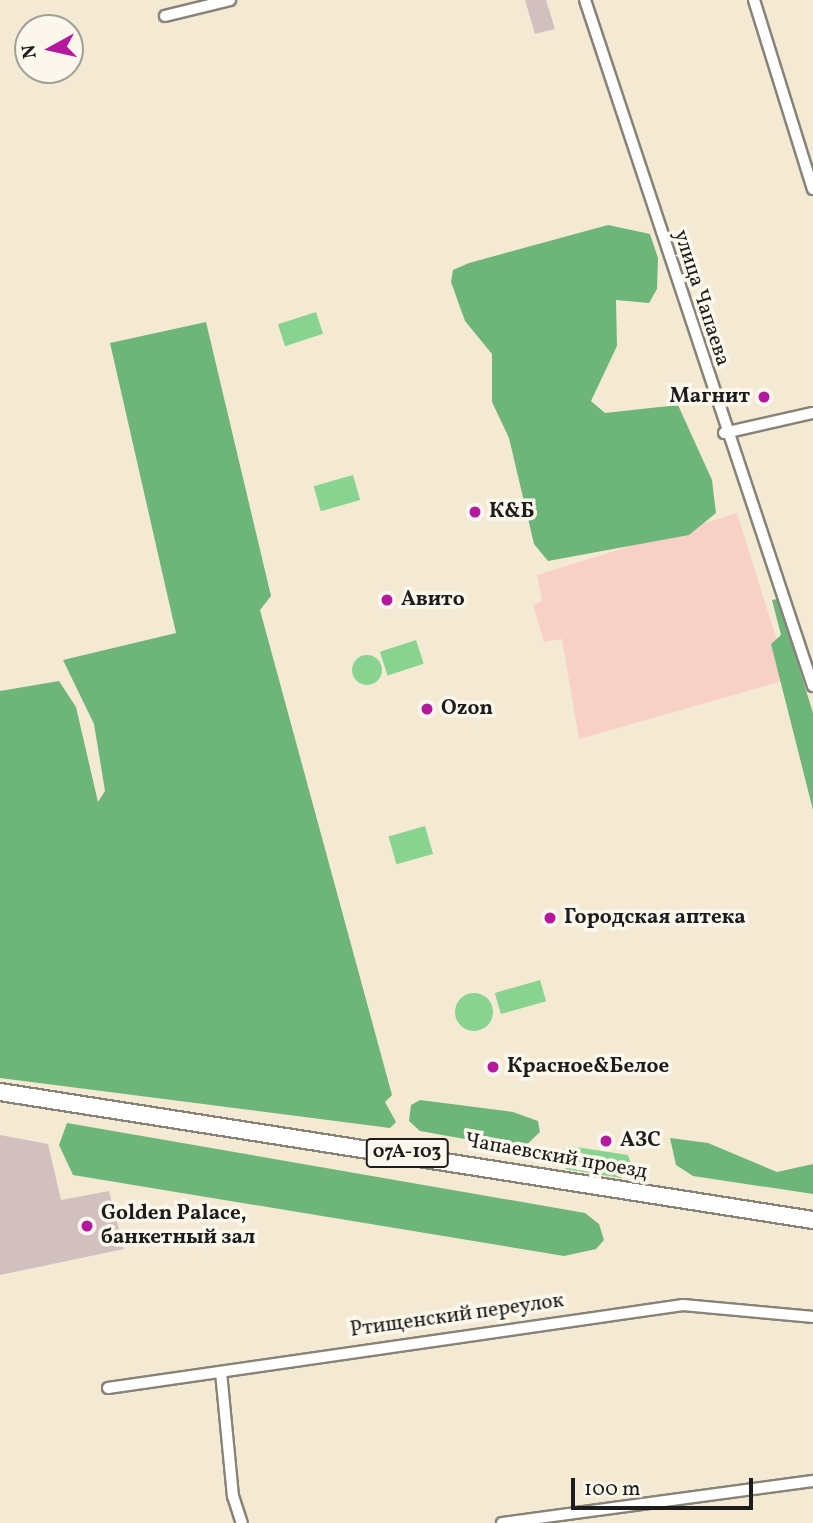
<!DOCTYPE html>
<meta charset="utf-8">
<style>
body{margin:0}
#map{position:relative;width:813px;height:1523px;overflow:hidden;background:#f4ead3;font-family:Vollkorn,serif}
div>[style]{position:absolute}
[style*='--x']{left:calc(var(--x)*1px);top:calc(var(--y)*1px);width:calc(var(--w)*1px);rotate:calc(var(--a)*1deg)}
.built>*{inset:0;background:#f7d1c8}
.industrial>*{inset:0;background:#d2bfc0}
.green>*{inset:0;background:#88d38f;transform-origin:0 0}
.round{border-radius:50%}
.forest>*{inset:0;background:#6eb57a}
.roads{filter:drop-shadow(2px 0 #888378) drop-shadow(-2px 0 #888378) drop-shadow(0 2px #888378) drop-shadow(0 -2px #888378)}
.minor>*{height:10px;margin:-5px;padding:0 5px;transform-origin:5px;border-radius:5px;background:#fff}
.primary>*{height:16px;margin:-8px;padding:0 8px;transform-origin:8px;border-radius:8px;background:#fff}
.dots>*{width:19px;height:19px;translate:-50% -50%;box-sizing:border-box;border:4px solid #fbf7ec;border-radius:50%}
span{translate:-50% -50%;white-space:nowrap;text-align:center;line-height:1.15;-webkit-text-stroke:7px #fbf7ec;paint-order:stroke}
.shield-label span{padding:2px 5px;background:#fbf7ec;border:2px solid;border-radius:5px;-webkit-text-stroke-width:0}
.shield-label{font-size:19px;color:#1c1c1c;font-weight:700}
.street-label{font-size:21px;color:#1c1c1c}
.poi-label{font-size:21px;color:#1c1c1c;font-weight:700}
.right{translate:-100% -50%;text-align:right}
.left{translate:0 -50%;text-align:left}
.north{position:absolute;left:14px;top:14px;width:70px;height:70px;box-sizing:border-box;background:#fbf7ec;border:2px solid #a29f99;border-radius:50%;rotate:262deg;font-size:19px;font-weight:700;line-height:28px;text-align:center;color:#1c1c1c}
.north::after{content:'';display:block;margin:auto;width:24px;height:32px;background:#b5179e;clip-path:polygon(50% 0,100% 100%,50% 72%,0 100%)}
.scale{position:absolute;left:571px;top:1478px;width:182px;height:32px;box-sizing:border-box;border:4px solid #1c1c1c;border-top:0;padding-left:9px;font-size:21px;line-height:24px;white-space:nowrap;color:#1c1c1c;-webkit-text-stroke:5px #fbf7ec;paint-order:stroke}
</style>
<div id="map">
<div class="built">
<div style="clip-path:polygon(737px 513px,789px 679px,579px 739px,562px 639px,544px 642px,533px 605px,542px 601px,537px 575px)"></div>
</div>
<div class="industrial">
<div style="clip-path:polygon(525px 0,546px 0,555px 29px,535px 34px)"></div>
<div style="clip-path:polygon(0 1135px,48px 1144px,61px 1200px,109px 1191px,124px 1249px,0 1275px)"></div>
</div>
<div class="green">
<div style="left:316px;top:312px;width:23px;height:40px;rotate:72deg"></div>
<div style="left:353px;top:475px;width:26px;height:41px;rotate:74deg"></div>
<div style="left:416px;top:640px;width:25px;height:38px;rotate:72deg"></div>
<div class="round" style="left:352px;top:655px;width:30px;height:30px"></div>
<div style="left:425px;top:826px;width:29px;height:38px;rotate:74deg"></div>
<div style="left:540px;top:980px;width:22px;height:47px;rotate:74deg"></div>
<div class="round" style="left:455px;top:993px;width:38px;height:38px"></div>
<div style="clip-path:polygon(569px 1146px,628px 1155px,634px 1172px,621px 1178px,565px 1169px,560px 1152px)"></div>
</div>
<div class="forest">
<div style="clip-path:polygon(608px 225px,650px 234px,658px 258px,657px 289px,649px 303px,616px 300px,617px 346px,591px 401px,605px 413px,678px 405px,712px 480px,716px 513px,689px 535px,548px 561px,534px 544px,509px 438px,492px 402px,492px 354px,465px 321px,451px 282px,453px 270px,469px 263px)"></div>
<div style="clip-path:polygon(206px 322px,271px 596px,260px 610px,392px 1095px,385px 1102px,396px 1122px,390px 1128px,0 1078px,0 691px,59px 681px,76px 707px,98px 802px,105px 791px,94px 724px,63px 660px,176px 633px,110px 343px)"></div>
<div style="clip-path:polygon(778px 599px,813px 713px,813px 810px,771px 644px,781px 635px,772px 600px)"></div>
<div style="clip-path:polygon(420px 1100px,513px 1112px,538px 1121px,540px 1132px,522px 1149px,420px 1131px,409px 1121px,411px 1105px)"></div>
<div style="clip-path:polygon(67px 1123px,585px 1213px,599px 1224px,604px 1240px,596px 1249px,564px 1256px,73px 1175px,59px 1145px)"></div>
<div style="clip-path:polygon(670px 1138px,708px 1143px,777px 1172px,813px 1164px,813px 1194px,693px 1176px,676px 1165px)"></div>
</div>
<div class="roads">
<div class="minor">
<div style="--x:585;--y:0;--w:723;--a:71.62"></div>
<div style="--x:754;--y:0;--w:198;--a:72.7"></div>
<div style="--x:165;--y:16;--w:67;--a:-13.8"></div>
<div style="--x:724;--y:433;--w:91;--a:-12.7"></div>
<div style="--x:221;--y:1372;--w:125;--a:84.5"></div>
<div style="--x:233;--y:1496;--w:28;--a:72"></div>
<div style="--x:108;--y:1388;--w:581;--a:-8.21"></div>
<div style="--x:683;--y:1305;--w:131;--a:5.3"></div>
<div style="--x:502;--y:1523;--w:314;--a:-7.7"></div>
</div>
<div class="primary">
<div style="--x:0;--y:1092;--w:823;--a:8.95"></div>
</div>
</div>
<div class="dots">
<div style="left:764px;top:397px;background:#b5179e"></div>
<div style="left:475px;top:512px;background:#b5179e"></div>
<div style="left:387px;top:600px;background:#b5179e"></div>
<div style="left:427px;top:709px;background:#b5179e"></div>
<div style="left:550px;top:918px;background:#b5179e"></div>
<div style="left:493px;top:1067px;background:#b5179e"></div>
<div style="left:606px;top:1141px;background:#b5179e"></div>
<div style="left:87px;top:1226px;background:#b5179e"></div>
</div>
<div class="shield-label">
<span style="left:407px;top:1153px">07А-103</span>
</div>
<div class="street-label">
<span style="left:701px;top:298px;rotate:72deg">улица Чапаева</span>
<span style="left:556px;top:1157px;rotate:10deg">Чапаевский проезд</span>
<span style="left:457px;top:1316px;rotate:-8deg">Ртищенский переулок</span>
</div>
<div class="poi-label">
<span class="right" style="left:750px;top:397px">Магнит</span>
<span class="left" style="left:489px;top:512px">К&amp;Б</span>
<span class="left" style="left:401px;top:600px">Авито</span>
<span class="left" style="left:441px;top:709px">Ozon</span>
<span class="left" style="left:564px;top:918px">Городская аптека</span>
<span class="left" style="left:507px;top:1067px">Красное&amp;Белое</span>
<span class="left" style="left:620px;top:1141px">АЗС</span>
<span class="left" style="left:101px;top:1226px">Golden Palace,<br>банкетный зал</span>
</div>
<div class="north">N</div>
<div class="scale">100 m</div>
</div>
